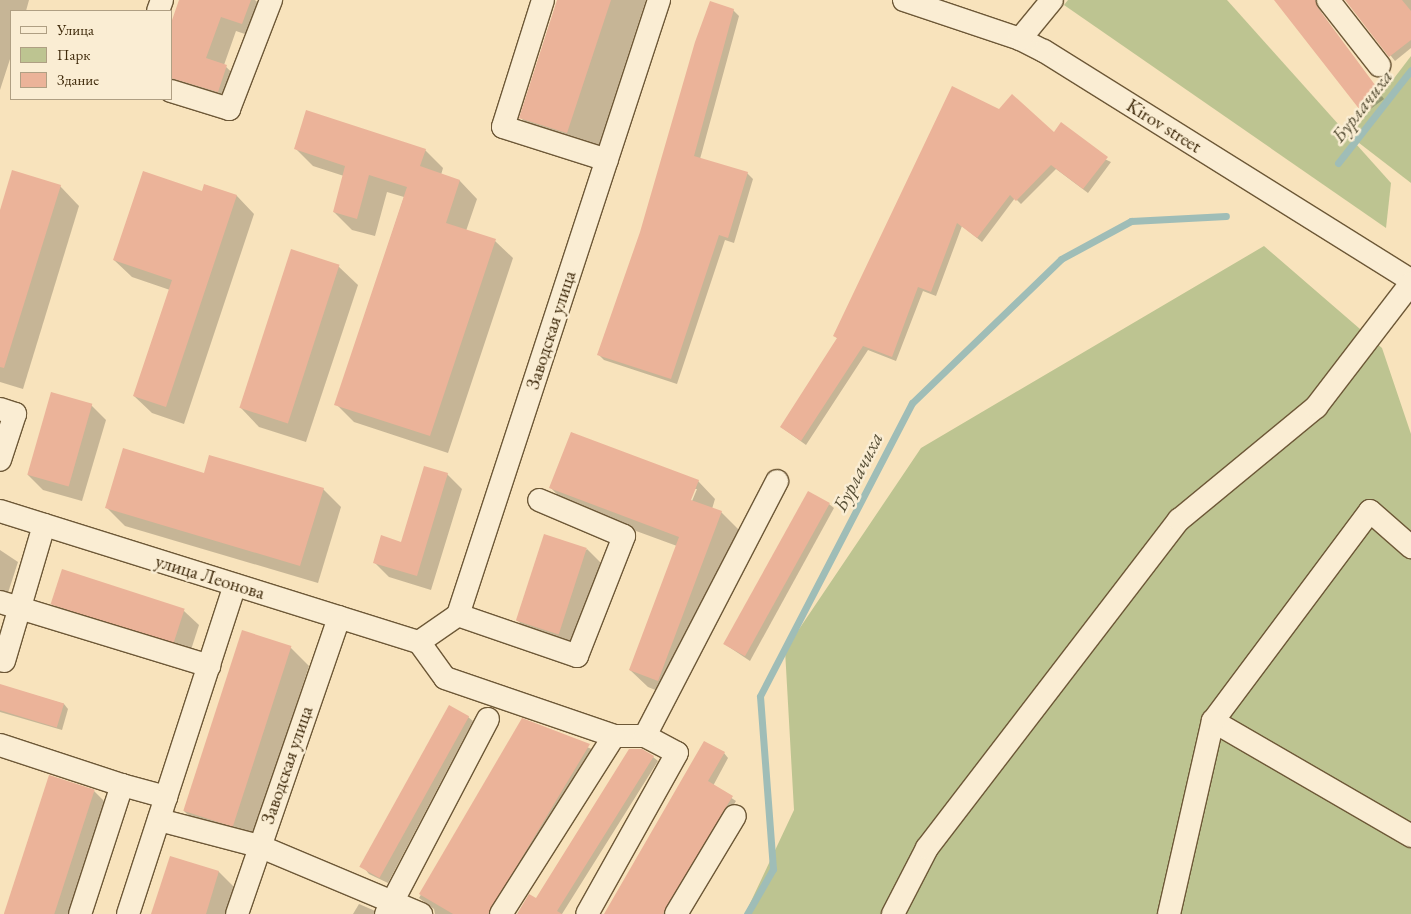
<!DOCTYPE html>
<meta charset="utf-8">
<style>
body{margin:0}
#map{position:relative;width:1411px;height:914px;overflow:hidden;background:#f8e3bc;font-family:"EB Garamond",serif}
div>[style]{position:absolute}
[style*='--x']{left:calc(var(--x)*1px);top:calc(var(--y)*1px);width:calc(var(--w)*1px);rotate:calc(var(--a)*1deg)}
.green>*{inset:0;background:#bdc491}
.shadow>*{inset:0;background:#0003}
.stream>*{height:7px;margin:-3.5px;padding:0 3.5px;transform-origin:3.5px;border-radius:3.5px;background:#9fbdb7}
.building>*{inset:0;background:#ebb399;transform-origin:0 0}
.roads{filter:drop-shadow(1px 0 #6d5837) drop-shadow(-1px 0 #6d5837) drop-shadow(0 1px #6d5837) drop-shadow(0 -1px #6d5837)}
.minor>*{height:22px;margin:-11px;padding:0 11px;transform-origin:11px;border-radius:11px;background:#faedd3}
span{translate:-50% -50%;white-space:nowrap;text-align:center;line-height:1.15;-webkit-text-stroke:5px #faedd3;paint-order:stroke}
.street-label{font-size:19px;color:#3f2a0b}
.water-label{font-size:20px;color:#574f36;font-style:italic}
.legend{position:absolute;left:10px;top:10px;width:162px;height:90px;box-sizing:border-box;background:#faedd3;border:1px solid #af9f83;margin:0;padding:6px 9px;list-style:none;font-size:15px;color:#3f2a0b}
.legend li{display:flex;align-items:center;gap:10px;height:25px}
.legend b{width:25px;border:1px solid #af9f83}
</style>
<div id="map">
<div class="green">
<div style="clip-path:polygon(1068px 0,1227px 0,1391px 183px,1386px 228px,1064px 5px)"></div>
<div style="clip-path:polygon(1411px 56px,1411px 183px,1350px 136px)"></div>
<div style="clip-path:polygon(1264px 246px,1382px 348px,1411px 434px,1411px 914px,745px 914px,794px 810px,785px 650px,921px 448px)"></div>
</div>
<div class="shadow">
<div style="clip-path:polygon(0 0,29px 0,26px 11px,11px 11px,11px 56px,0 90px)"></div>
<div style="clip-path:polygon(181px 0,255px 0,267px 11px,257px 38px,236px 31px,224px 65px,241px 81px,232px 106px,171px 89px,171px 27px)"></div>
<div style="clip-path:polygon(559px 0,646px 0,594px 160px,548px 145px,521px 118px)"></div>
<div style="clip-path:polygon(1276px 0,1322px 0,1319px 7px,1322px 14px,1384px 99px,1365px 113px)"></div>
<div style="clip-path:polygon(1346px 0,1411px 0,1411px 48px,1395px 61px)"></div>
<div style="clip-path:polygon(733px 10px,739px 16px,700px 159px,747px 173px,753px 179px,734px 243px,725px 240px,677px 384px,604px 360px,598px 354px)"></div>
<div style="clip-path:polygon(1000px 110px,1111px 162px,1088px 193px,1056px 169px,1021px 204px,1015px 198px,982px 242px,962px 226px,936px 296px,923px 291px,896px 361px,868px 350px,806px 445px,781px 427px,838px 339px,835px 336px)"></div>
<div style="clip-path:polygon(295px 148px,425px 150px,443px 168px,441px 175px,460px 181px,477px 199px,466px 231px,495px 241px,513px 258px,448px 453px,354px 422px,336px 404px,404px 197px,387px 192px,375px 236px,352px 230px,334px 212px,344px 176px,313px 166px)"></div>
<div style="clip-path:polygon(205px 185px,237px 196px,254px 214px,184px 424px,152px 413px,134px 396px,170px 290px,132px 277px,114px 260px,202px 192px)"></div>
<div style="clip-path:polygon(60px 186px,79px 206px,23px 389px,0 382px,0 214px)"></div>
<div style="clip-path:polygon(338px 266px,358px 285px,306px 442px,259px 427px,240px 407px)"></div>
<div style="clip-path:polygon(91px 405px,106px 420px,82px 501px,43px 490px,28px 475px)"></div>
<div style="clip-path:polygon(447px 474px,462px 489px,431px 590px,389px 577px,374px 562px,402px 543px)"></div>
<div style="clip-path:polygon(205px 475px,323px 489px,341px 507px,318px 583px,125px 526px,107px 508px)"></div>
<div style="clip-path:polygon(evenodd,698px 481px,715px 499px,712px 509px,721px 512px,739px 530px,675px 698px,648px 687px,630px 670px,677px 546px,568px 506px,551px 488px,698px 481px,694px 489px,697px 489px,690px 506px,688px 505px,694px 489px)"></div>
<div style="clip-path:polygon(829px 504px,834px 508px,750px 661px,726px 645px)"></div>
<div style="clip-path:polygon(587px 549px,602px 564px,574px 650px,533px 636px,518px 621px)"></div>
<div style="clip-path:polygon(0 550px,18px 562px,6px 599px,0 603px)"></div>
<div style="clip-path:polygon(52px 603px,184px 611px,199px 625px,189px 656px,67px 618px)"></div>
<div style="clip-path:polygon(290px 647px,309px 666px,251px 844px,204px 830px,184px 811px)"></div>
<div style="clip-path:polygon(0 685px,64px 704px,68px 709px,62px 730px,0 712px)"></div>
<div style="clip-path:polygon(468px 717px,473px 721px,388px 883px,369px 874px,365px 869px)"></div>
<div style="clip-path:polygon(522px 720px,594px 750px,494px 914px,435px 914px,434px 909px,419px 898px)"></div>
<div style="clip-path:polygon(724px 753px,728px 758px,713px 786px,736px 801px,669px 914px,606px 914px)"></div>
<div style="clip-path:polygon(653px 757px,658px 761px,562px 914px,518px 914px,536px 900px)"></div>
<div style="clip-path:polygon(94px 791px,121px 818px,90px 914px,5px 914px)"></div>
<div style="clip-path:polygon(171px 857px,219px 872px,246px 899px,241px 914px,153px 914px)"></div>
<div style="clip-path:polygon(359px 904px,373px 910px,378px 914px,353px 914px)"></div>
</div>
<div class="stream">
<div style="--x:1338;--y:163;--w:118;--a:-51.9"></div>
<div style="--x:747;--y:914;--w:52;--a:-60"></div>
<div style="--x:773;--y:869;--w:173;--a:-94.3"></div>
<div style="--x:760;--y:696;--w:330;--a:-62.6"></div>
<div style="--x:912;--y:403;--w:207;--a:-44"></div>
<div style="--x:1061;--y:259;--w:80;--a:-28.5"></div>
<div style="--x:1131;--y:221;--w:95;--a:-3"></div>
</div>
<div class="building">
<div style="clip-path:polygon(179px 0,251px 0,242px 24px,221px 17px,206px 58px,227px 65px,218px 92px,171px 78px,171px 23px)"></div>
<div style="clip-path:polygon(557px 0,611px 0,567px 133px,519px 118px)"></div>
<div style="clip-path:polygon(1274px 0,1315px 0,1318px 8px,1381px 93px,1360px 110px)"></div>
<div style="clip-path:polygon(1345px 0,1402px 0,1411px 11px,1411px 40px,1389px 57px)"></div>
<div style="clip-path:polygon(710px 1px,734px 9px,694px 156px,748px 172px,728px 238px,719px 235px,671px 379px,597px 355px,640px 232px,695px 42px)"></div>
<div style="clip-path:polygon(952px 86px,999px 109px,1012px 94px,1054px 132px,1061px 122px,1108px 157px,1083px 189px,1051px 165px,1016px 201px,1010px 195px,977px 238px,957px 223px,931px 292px,918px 287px,892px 357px,863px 346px,801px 441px,780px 427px,837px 338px,833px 336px)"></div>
<div style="clip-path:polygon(306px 110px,426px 149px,420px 166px,460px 180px,446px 223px,496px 239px,430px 436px,334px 405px,407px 187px,369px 175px,357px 219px,333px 212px,345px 166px,294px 149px)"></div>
<div style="clip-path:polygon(12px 170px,61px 185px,4px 368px,0 367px,0 210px)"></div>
<div style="clip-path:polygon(143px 171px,202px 191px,204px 184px,237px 195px,166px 407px,133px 396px,172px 280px,113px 260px)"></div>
<div style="left:291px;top:249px;width:51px;height:167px;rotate:18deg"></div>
<div style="left:51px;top:392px;width:43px;height:86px;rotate:16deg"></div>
<div style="clip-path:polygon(571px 432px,699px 480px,691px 500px,722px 511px,658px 681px,629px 670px,679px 537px,549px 488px)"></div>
<div style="clip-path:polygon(123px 448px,204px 473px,209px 455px,324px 488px,300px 566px,105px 508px)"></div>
<div style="clip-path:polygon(424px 466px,448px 473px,417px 576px,373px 563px,381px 535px,401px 542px)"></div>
<div style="left:808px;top:491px;width:25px;height:175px;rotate:29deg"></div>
<div style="left:544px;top:534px;width:45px;height:91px;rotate:18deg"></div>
<div style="left:62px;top:569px;width:129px;height:37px;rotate:18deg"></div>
<div style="left:242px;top:630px;width:52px;height:190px;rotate:18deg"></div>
<div style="left:0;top:684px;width:67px;height:25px;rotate:17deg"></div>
<div style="left:449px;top:705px;width:23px;height:185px;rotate:29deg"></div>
<div style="clip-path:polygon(522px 718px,590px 744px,488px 914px,453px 914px,419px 894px)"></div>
<div style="clip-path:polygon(704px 741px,725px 752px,708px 781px,733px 796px,726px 807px,663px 914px,604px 914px)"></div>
<div style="clip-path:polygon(629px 749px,642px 749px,654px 756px,557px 911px,562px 914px,517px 914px,529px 894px,536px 898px)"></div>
<div style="left:49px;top:775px;width:48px;height:146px;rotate:18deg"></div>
<div style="clip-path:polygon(170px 856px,219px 871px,206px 914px,151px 914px)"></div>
</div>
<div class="roads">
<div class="minor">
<div style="--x:543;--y:0;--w:133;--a:107.5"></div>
<div style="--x:503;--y:127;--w:109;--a:17.6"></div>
<div style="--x:904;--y:0;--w:122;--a:18.6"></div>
<div style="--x:1020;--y:39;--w:27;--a:27"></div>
<div style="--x:1044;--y:51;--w:433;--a:32"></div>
<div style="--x:1328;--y:0;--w:83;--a:51.9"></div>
<div style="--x:158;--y:11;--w:12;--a:-70"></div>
<div style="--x:1020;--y:39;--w:50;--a:-50.6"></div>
<div style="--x:171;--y:91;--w:61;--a:17.2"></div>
<div style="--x:229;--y:109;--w:117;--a:-68.9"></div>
<div style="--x:0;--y:409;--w:16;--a:18"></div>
<div style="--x:15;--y:414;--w:48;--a:108.1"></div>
<div style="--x:0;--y:511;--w:439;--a:17.4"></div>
<div style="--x:0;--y:602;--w:219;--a:17"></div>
<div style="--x:458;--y:615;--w:126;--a:19"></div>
<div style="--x:577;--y:656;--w:129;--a:-68.6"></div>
<div style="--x:624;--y:536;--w:92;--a:-157"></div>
<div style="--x:419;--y:642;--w:47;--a:-34.7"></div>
<div style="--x:458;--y:615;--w:647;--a:-71.9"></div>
<div style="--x:419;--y:642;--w:44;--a:54.2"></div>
<div style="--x:445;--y:678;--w:179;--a:18.9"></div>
<div style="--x:614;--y:736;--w:31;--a:0"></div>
<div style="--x:645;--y:736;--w:36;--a:28"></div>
<div style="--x:677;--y:753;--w:184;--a:119.2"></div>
<div style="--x:4;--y:661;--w:142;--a:-73.6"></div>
<div style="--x:1213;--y:721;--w:229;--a:30.1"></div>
<div style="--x:645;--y:736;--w:287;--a:-62.6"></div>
<div style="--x:0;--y:745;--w:128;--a:18.2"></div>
<div style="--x:122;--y:785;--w:136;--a:108"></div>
<div style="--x:122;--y:785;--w:46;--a:15.3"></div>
<div style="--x:159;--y:820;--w:103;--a:14.6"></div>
<div style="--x:259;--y:846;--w:176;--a:22.8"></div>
<div style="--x:128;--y:914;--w:346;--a:-72"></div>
<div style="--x:237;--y:914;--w:314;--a:-71"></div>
<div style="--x:386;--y:914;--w:220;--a:-62.4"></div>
<div style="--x:501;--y:914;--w:211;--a:-57.6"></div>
<div style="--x:676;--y:914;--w:114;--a:-59"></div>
<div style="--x:893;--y:914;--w:74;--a:-62.7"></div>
<div style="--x:927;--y:848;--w:414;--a:-52.5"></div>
<div style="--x:1179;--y:520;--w:178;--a:-39.5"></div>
<div style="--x:1316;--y:407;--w:156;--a:-52.5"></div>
<div style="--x:1169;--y:914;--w:198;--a:-77.2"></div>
<div style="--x:1213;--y:721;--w:262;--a:-53.2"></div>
<div style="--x:1370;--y:511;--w:55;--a:41.3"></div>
</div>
</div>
<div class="street-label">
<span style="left:1164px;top:126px;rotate:32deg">Kirov street</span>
<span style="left:551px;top:330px;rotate:-72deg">Заводская улица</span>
<span style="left:210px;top:577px;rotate:17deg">улица Леонова</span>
<span style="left:287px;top:765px;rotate:-71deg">Заводская улица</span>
</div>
<div class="water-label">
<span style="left:1362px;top:106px;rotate:-52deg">Бурлачиха</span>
<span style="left:858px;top:472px;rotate:-63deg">Бурлачиха</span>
</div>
<ul class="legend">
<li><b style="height:6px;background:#faedd3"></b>Улица</li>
<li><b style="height:14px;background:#bdc491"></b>Парк</li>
<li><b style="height:14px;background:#ebb399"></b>Здание</li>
</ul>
</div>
